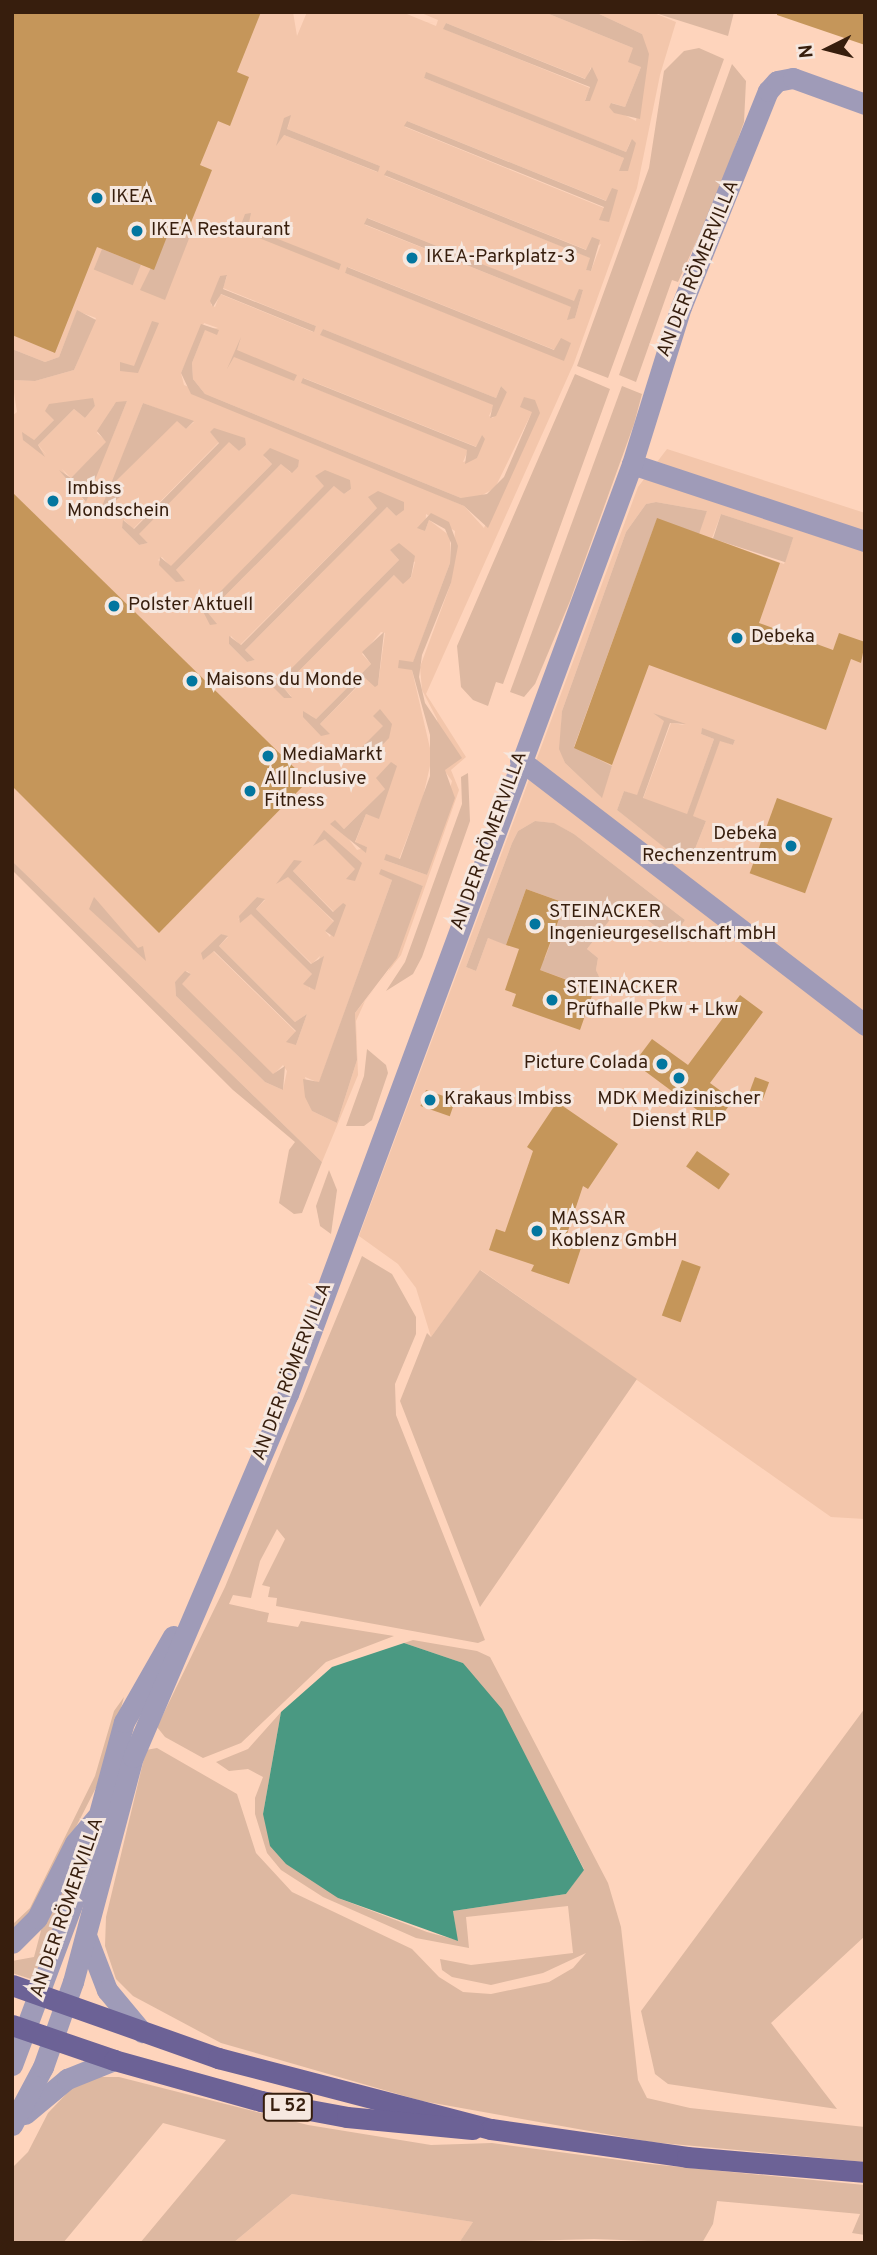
<!DOCTYPE html>
<meta charset="utf-8">
<style>
body{margin:0}
#map{position:relative;width:877px;height:2255px;overflow:hidden;background:#fed4bc;font-family:Overpass,sans-serif}
div>[style]{position:absolute}
[style*='--x']{left:calc(var(--x)*1px);top:calc(var(--y)*1px);width:calc(var(--w)*1px);rotate:calc(var(--a)*1deg)}
.built>*{inset:0;background:#f3c6ab}
.green>*{inset:0;background:#ddb8a1;transform-origin:0 0}
.water>*{inset:0;background:#4a9982}
.building>*{inset:0;background:#c5965a;transform-origin:0 0}
.minor>*{height:21px;margin:-10.5px;padding:0 10.5px;transform-origin:10.5px;border-radius:10.5px;background:#9f9bb8}
.major>*{height:21px;margin:-10.5px;padding:0 10.5px;transform-origin:10.5px;border-radius:10.5px;background:#6c6296}
.dots>*{width:19px;height:19px;translate:-50% -50%;box-sizing:border-box;border:4px solid #f6e8e0;border-radius:50%}
span{translate:-50% -50%;white-space:nowrap;text-align:center;line-height:1.15;-webkit-text-stroke:6px #f6e8e0;paint-order:stroke}
.shield-label span{padding:2px 5px;background:#f6e8e0;border:2px solid;border-radius:5px;-webkit-text-stroke-width:0}
.shield-label{font-size:18px;color:#371e0d;font-weight:700}
.poi-label{font-size:19px;color:#371e0d}
.left{translate:0 -50%;text-align:left}
.right{translate:-100% -50%;text-align:right}
.street-label{font-size:19px;color:#371e0d}
.frame{position:absolute;inset:0;border:14px solid #371e0d;pointer-events:none}
.north{position:absolute;left:793px;top:14px;width:70px;height:70px;-webkit-text-stroke:5px #f6e8e0;paint-order:stroke;rotate:264deg;font-size:19px;font-weight:700;line-height:28px;text-align:center;color:#371e0d}
.north::after{content:'';display:block;margin:auto;width:24px;height:32px;background:#371e0d;clip-path:polygon(50% 0,100% 100%,50% 72%,0 100%)}
</style>
<div id="map">
<div class="built">
<div style="clip-path:polygon(evenodd,12px 12px,293px 12px,297px 36px,307px 12px,402px 12px,436px 26px,438px 20px,419px 12px,544px 12px,633px 48px,641px 67px,625px 107px,612px 103px,609px 107px,636px 121px,643px 75px,642px 34px,595px 12px,652px 12px,676px 22px,660px 75px,637px 188px,574px 363px,426px 694px,466px 757px,451px 770px,459px 790px,401px 955px,365px 1001px,356px 1021px,358px 1075px,322px 1162px,12px 861px,12px 416px,17px 412px,12px 380px,35px 381px,74px 370px,96px 318px,77px 311px,59px 357px,45px 362px,12px 349px,12px 12px,446px 23px,586px 79px,591px 67px,590px 100px,585px 100px,590px 88px,444px 29px,446px 23px,12px 12px,426px 73px,626px 152px,631px 140px,620px 172px,624px 158px,424px 78px,426px 73px,12px 12px,292px 117px,287px 129px,380px 166px,377px 172px,284px 135px,292px 117px,12px 12px,407px 121px,607px 201px,599px 220px,604px 208px,405px 127px,407px 121px,12px 12px,387px 170px,587px 250px,601px 244px,591px 271px,586px 270px,591px 258px,385px 176px,387px 170px,12px 12px,368px 218px,574px 302px,583px 290px,575px 318px,572px 307px,365px 225px,368px 218px,12px 12px,348px 267px,555px 350px,570px 342px,564px 360px,345px 273px,348px 267px,12px 12px,220px 276px,227px 276px,223px 288px,316px 326px,313px 332px,220px 294px,215px 307px,211px 305px,220px 276px,12px 12px,204px 323px,218px 328px,205px 329px,192px 363px,193px 379px,205px 394px,461px 498px,477px 498px,495px 488px,532px 412px,484px 528px,464px 506px,184px 385px,181px 373px,204px 323px,12px 12px,323px 329px,496px 398px,501px 386px,507px 392px,493px 418px,489px 416px,494px 405px,321px 335px,323px 329px,12px 12px,304px 378px,477px 447px,482px 435px,477px 458px,463px 462px,468px 450px,302px 383px,304px 378px,12px 12px,92px 398px,95px 406px,85px 418px,74px 409px,38px 445px,47px 455px,24px 432px,33px 441px,54px 420px,92px 398px,12px 12px,127px 401px,85px 502px,62px 469px,71px 478px,107px 442px,97px 433px,114px 405px,127px 401px,12px 12px,143px 403px,194px 422px,186px 429px,177px 420px,111px 486px,143px 403px,12px 12px,210px 432px,246px 445px,239px 451px,229px 441px,138px 534px,148px 543px,139px 545px,122px 528px,124px 520px,133px 529px,219px 442px,210px 432px,12px 12px,264px 457px,298px 467px,290px 472px,282px 463px,175px 571px,185px 581px,158px 560px,162px 557px,171px 567px,272px 464px,264px 457px,12px 12px,315px 476px,351px 489px,344px 494px,335px 485px,208px 613px,199px 606px,196px 601px,208px 604px,325px 486px,315px 476px,12px 12px,404px 502px,396px 516px,387px 507px,245px 650px,255px 660px,247px 662px,229px 644px,231px 636px,240px 645px,377px 508px,404px 502px,12px 12px,426px 514px,455px 531px,451px 583px,420px 667px,422px 690px,437px 719px,444px 770px,452px 781px,427px 875px,384px 860px,387px 855px,399px 859px,423px 797px,432px 757px,412px 670px,399px 661px,413px 663px,450px 563px,450px 536px,429px 520px,425px 531px,426px 514px,12px 12px,390px 550px,415px 562px,411px 578px,394px 575px,283px 687px,291px 696px,284px 698px,278px 683px,399px 560px,390px 550px,12px 12px,381px 632px,385px 633px,378px 685px,366px 678px,320px 724px,329px 734px,306px 710px,315px 720px,371px 664px,362px 654px,381px 632px,12px 12px,396px 763px,379px 818px,366px 814px,355px 843px,367px 847px,357px 850px,335px 821px,344px 829px,385px 789px,396px 763px,12px 12px,301px 860px,293px 871px,334px 912px,343px 903px,330px 937px,325px 931px,334px 922px,288px 876px,301px 860px,12px 12px,381px 870px,423px 886px,388px 972px,355px 1013px,357px 1060px,337px 1123px,312px 1111px,305px 1077px,319px 1083px,392px 880px,381px 870px,12px 12px,257px 897px,265px 900px,256px 909px,312px 964px,320px 956px,309px 991px,312px 974px,251px 913px,238px 920px,257px 897px,12px 12px,221px 934px,228px 937px,219px 946px,295px 1022px,307px 1014px,296px 1045px,296px 1032px,213px 951px,202px 957px,221px 934px,12px 12px,187px 971px,191px 974px,181px 984px,273px 1075px,283px 1065px,287px 1071px,283px 1090px,265px 1082px,176px 996px,175px 982px,187px 971px)"></div>
<div style="clip-path:polygon(evenodd,667px 449px,865px 513px,865px 1519px,831px 1517px,481px 1270px,431px 1337px,416px 1288px,398px 1264px,359px 1236px,638px 487px,667px 449px,656px 502px,707px 511px,698px 534px,657px 518px,574px 748px,612px 766px,601px 797px,565px 763px,560px 749px,562px 711px,626px 532px,646px 504px,656px 502px,667px 449px,721px 514px,793px 538px,784px 564px,712px 538px,721px 514px,667px 449px,653px 713px,685px 725px,671px 723px,643px 799px,687px 815px,714px 739px,701px 734px,702px 729px,735px 740px,733px 745px,720px 740px,692px 816px,706px 821px,691px 859px,685px 863px,617px 810px,624px 791px,637px 796px,665px 720px,653px 713px,667px 449px,535px 821px,553px 823px,574px 834px,685px 920px,672px 939px,624px 902px,587px 949px,598px 958px,596px 970px,606px 993px,527px 965px,531px 954px,545px 959px,565px 903px,526px 889px,506px 944px,488px 938px,476px 971px,466px 967px,512px 843px,518px 831px,535px 821px)"></div>
<div style="clip-path:polygon(292px 2194px,435px 2216px,473px 2222px,459px 2243px,233px 2243px)"></div>
</div>
<div class="green">
<div style="clip-path:polygon(544px 12px,595px 12px,642px 34px,649px 54px,640px 119px,614px 113px,609px 107px,611px 103px,625px 107px,641px 67px,628px 62px,633px 48px)"></div>
<div style="clip-path:polygon(652px 12px,734px 12px,728px 36px)"></div>
<div style="clip-path:polygon(446px 23px,585px 79px,592px 67px,598px 80px,590px 101px,585px 101px,590px 87px,443px 29px)"></div>
<div style="clip-path:polygon(699px 48px,724px 59px,608px 378px,577px 366px,649px 168px,664px 71px,684px 51px)"></div>
<div style="clip-path:polygon(732px 64px,746px 81px,744px 122px,720px 189px,678px 282px,672px 280px,636px 382px,619px 375px)"></div>
<div style="clip-path:polygon(426px 72px,626px 152px,632px 139px,636px 143px,628px 171px,619px 171px,624px 158px,424px 78px)"></div>
<div style="clip-path:polygon(291px 115px,287px 129px,380px 166px,378px 172px,284px 135px,276px 146px,284px 118px)"></div>
<div style="clip-path:polygon(407px 121px,606px 201px,612px 188px,618px 190px,609px 222px,599px 220px,604px 207px,404px 126px)"></div>
<div style="clip-path:polygon(387px 170px,586px 250px,592px 237px,600px 240px,591px 271px,586px 270px,590px 258px,384px 175px)"></div>
<div style="clip-path:polygon(251px 213px,248px 227px,341px 264px,339px 270px,239px 230px,245px 214px)"></div>
<div style="clip-path:polygon(367px 218px,574px 301px,579px 289px,583px 290px,575px 318px,567px 320px,571px 307px,364px 224px)"></div>
<div style="clip-path:polygon(170px 229px,190px 236px,165px 300px,140px 290px)"></div>
<div style="left:102px;top:249px;width:42px;height:22px;rotate:22deg"></div>
<div style="clip-path:polygon(347px 267px,554px 350px,561px 338px,571px 343px,564px 361px,345px 273px)"></div>
<div style="clip-path:polygon(227px 275px,223px 289px,316px 326px,314px 332px,221px 294px,213px 307px,210px 301px,220px 276px)"></div>
<div style="clip-path:polygon(77px 310px,96px 320px,74px 370px,35px 381px,12px 380px,12px 349px,45px 362px,59px 357px)"></div>
<div style="clip-path:polygon(152px 321px,159px 323px,138px 373px,120px 371px,120px 362px,134px 366px)"></div>
<div style="clip-path:polygon(201px 324px,219px 330px,217px 335px,205px 330px,192px 363px,193px 379px,205px 394px,461px 498px,487px 494px,504px 477px,532px 412px,520px 407px,524px 397px,535px 400px,540px 413px,488px 528px,464px 506px,191px 394px,181px 373px)"></div>
<div style="clip-path:polygon(323px 329px,496px 398px,501px 386px,507px 392px,496px 416px,490px 418px,493px 405px,320px 335px)"></div>
<div style="clip-path:polygon(241px 337px,237px 350px,297px 375px,294px 381px,234px 357px,227px 369px)"></div>
<div style="clip-path:polygon(575px 374px,610px 389px,503px 684px,496px 682px,488px 706px,473px 700px,461px 687px,457px 646px)"></div>
<div style="clip-path:polygon(303px 378px,476px 447px,482px 435px,485px 439px,477px 458px,465px 464px,467px 450px,301px 383px)"></div>
<div style="clip-path:polygon(622px 386px,642px 394px,634px 424px,570px 601px,535px 684px,524px 697px,510px 692px)"></div>
<div style="clip-path:polygon(93px 398px,95px 406px,85px 418px,74px 409px,38px 445px,45px 457px,23px 440px,22px 432px,34px 440px,54px 420px,45px 411px,49px 404px)"></div>
<div style="clip-path:polygon(127px 401px,86px 502px,59px 470px,71px 478px,106px 442px,97px 431px,116px 402px)"></div>
<div style="clip-path:polygon(143px 403px,194px 421px,186px 429px,177px 421px,111px 486px,120px 497px,99px 514px)"></div>
<div style="clip-path:polygon(214px 428px,245px 438px,246px 445px,239px 451px,229px 442px,139px 534px,148px 543px,139px 545px,122px 528px,123px 520px,134px 529px,219px 443px,210px 432px)"></div>
<div style="clip-path:polygon(270px 448px,299px 460px,298px 467px,292px 473px,281px 464px,176px 570px,185px 581px,176px 582px,159px 565px,160px 557px,171px 566px,272px 464px,263px 455px)"></div>
<div style="clip-path:polygon(325px 470px,350px 480px,351px 489px,344px 494px,334px 486px,208px 613px,217px 624px,210px 625px,195px 596px,209px 603px,324px 486px,315px 476px)"></div>
<div style="clip-path:polygon(378px 491px,404px 502px,404px 510px,396px 516px,387px 507px,245px 650px,255px 660px,247px 662px,229px 644px,229px 636px,241px 645px,377px 508px,368px 497px)"></div>
<div style="clip-path:polygon(656px 502px,707px 511px,699px 534px,657px 519px,574px 747px,612px 766px,602px 798px,565px 763px,559px 749px,562px 711px,626px 532px,646px 504px)"></div>
<div style="clip-path:polygon(431px 513px,449px 522px,458px 546px,451px 583px,422px 655px,419px 677px,425px 703px,462px 758px,445px 770px,455px 798px,427px 875px,384px 860px,386px 854px,400px 859px,430px 776px,430px 735px,412px 670px,398px 668px,399px 660px,413px 662px,450px 563px,451px 543px,445px 529px,429px 520px,425px 531px,417px 528px)"></div>
<div style="left:721px;top:514px;width:76px;height:26px;rotate:18deg"></div>
<div style="clip-path:polygon(399px 543px,415px 556px,411px 577px,403px 584px,394px 575px,283px 687px,292px 698px,284px 698px,266px 680px,267px 673px,278px 682px,399px 560px,390px 550px)"></div>
<div style="clip-path:polygon(384px 632px,378px 685px,375px 687px,365px 678px,320px 724px,330px 734px,321px 736px,303px 717px,303px 711px,316px 719px,371px 664px,362px 652px)"></div>
<div style="clip-path:polygon(380px 709px,392px 724px,389px 738px,365px 763px,347px 761px,341px 748px,353px 756px,383px 726px,373px 716px)"></div>
<div style="clip-path:polygon(653px 713px,686px 724px,670px 723px,643px 798px,687px 814px,714px 739px,701px 734px,702px 728px,735px 740px,733px 745px,720px 741px,693px 816px,706px 821px,691px 859px,684px 863px,617px 810px,624px 791px,637px 795px,664px 721px)"></div>
<div style="clip-path:polygon(391px 762px,397px 766px,379px 819px,366px 814px,355px 842px,367px 847px,366px 853px,330px 824px,335px 820px,344px 829px,385px 789px,376px 778px)"></div>
<div style="clip-path:polygon(468px 773px,470px 821px,422px 957px,413px 974px,386px 991px,405px 962px,462px 804px,461px 777px)"></div>
<div style="clip-path:polygon(535px 821px,554px 823px,574px 834px,685px 920px,672px 939px,624px 902px,587px 949px,598px 958px,596px 970px,607px 994px,526px 965px,545px 958px,565px 903px,526px 889px,506px 945px,488px 938px,476px 971px,466px 967px,512px 843px,518px 831px)"></div>
<div style="clip-path:polygon(324px 830px,362px 863px,355px 881px,346px 879px,355px 869px,325px 839px,313px 846px)"></div>
<div style="clip-path:polygon(294px 860px,302px 861px,293px 871px,333px 912px,343px 903px,346px 905px,334px 937px,325px 931px,334px 921px,288px 877px,276px 884px)"></div>
<div style="clip-path:polygon(12px 861px,322px 1162px,302px 1213px,294px 1214px,279px 1203px,289px 1150px,295px 1142px,233px 1090px,12px 870px)"></div>
<div style="clip-path:polygon(381px 869px,423px 886px,397px 958px,355px 1013px,357px 1060px,337px 1123px,312px 1111px,305px 1097px,303px 1079px,319px 1082px,392px 880px,379px 874px)"></div>
<div style="clip-path:polygon(94px 897px,138px 948px,143px 946px,146px 961px,89px 909px)"></div>
<div style="clip-path:polygon(257px 897px,265px 899px,256px 909px,311px 964px,324px 956px,315px 990px,303px 984px,312px 974px,251px 914px,240px 923px,239px 916px)"></div>
<div style="clip-path:polygon(221px 934px,228px 936px,219px 946px,295px 1022px,307px 1014px,296px 1045px,286px 1042px,296px 1031px,214px 951px,203px 960px,201px 953px)"></div>
<div style="clip-path:polygon(185px 971px,191px 974px,182px 984px,273px 1074px,285px 1066px,283px 1090px,265px 1082px,176px 996px,175px 982px)"></div>
<div style="clip-path:polygon(367px 1049px,386px 1065px,388px 1073px,372px 1120px,364px 1126px,346px 1126px,364px 1076px)"></div>
<div style="clip-path:polygon(329px 1170px,337px 1190px,331px 1234px,320px 1226px,316px 1206px)"></div>
<div style="clip-path:polygon(362px 1256px,392px 1274px,416px 1317px,416px 1334px,395px 1384px,396px 1415px,485px 1640px,478px 1643px,276px 1606px,277px 1598px,268px 1597px,270px 1587px,262px 1585px,285px 1539px,277px 1529px,260px 1561px,251px 1598px,233px 1595px,229px 1604px,269px 1613px,267px 1622px,298px 1627px,301px 1621px,394px 1636px,326px 1662px,241px 1743px,203px 1758px,165px 1737px,157px 1727px,225px 1587px)"></div>
<div style="clip-path:polygon(480px 1270px,637px 1379px,480px 1607px,400px 1401px,427px 1333px,431px 1337px)"></div>
<div style="clip-path:polygon(413px 1640px,477px 1651px,490px 1657px,608px 1883px,621px 1927px,638px 2080px,647px 2098px,690px 2108px,865px 2127px,865px 2162px,651px 2142px,422px 2101px,221px 2043px,133px 1996px,116px 1979px,105px 1946px,106px 1917px,146px 1750px,157px 1748px,237px 1794px,256px 1853px,292px 1892px,412px 1949px,439px 1977px,463px 1992px,491px 1994px,549px 1982px,573px 1968px,586px 1953px,543px 1973px,491px 1985px,452px 1977px,442px 1970px,440px 1959px,471px 1965px,573px 1953px,568px 1906px,466px 1917px,469px 1948px,416px 1938px,323px 1897px,281px 1870px,267px 1853px,255px 1814px,255px 1798px,263px 1777px,248px 1769px,229px 1771px,216px 1762px,248px 1749px,281px 1712px,263px 1814px,338px 1898px,427px 1932px,457px 1940px,453px 1911px,566px 1894px,584px 1869px,543px 1791px,463px 1663px,404px 1643px)"></div>
<div style="clip-path:polygon(124px 1697px,102px 1776px,36px 1905px,12px 1932px,12px 1925px,30px 1908px,95px 1776px,114px 1711px)"></div>
<div style="clip-path:polygon(865px 1708px,865px 1936px,771px 2023px,837px 2109px,668px 2084px,655px 2074px,641px 2011px)"></div>
<div style="clip-path:polygon(81px 1850px,34px 1980px,12px 1973px,12px 1961px,34px 1957px,43px 1923px)"></div>
<div style="clip-path:polygon(93px 2077px,119px 2077px,308px 2125px,431px 2145px,492px 2143px,650px 2164px,865px 2185px,865px 2235px,852px 2233px,860px 2214px,717px 2201px,713px 2224px,702px 2243px,594px 2239px,459px 2243px,473px 2222px,292px 2194px,233px 2243px,140px 2243px,226px 2140px,163px 2123px,63px 2243px,12px 2243px,12px 2168px,28px 2152px,48px 2113px,72px 2088px)"></div>
</div>
<div class="water">
<div style="clip-path:polygon(404px 1643px,463px 1663px,502px 1709px,584px 1870px,566px 1894px,453px 1911px,458px 1941px,338px 1898px,286px 1864px,270px 1846px,263px 1814px,281px 1712px,332px 1667px)"></div>
</div>
<div class="building">
<div style="clip-path:polygon(12px 12px,261px 12px,237px 72px,249px 77px,230px 126px,218px 121px,200px 165px,212px 170px,186px 235px,170px 229px,154px 270px,97px 247px,55px 353px,12px 335px)"></div>
<div style="clip-path:polygon(777px 12px,865px 12px,865px 45px,777px 15px)"></div>
<div style="clip-path:polygon(12px 492px,308px 781px,159px 933px,12px 786px)"></div>
<div style="clip-path:polygon(657px 518px,780px 563px,759px 623px,833px 650px,839px 633px,865px 642px,861px 663px,851px 659px,826px 730px,649px 665px,612px 765px,574px 748px)"></div>
<div style="left:777px;top:798px;width:59px;height:80px;rotate:20deg"></div>
<div style="clip-path:polygon(526px 889px,565px 903px,540px 970px,594px 990px,580px 1030px,512px 1006px,516px 994px,505px 990px,519px 949px,506px 945px)"></div>
<div style="clip-path:polygon(740px 995px,763px 1012px,710px 1083px,733px 1100px,716px 1124px,634px 1063px,652px 1039px,688px 1065px)"></div>
<div style="left:755px;top:1077px;width:15px;height:19px;rotate:20deg"></div>
<div style="left:426px;top:1090px;width:31px;height:17px;rotate:19deg"></div>
<div style="clip-path:polygon(557px 1102px,618px 1144px,588px 1189px,583px 1186px,566px 1237px,583px 1242px,569px 1284px,531px 1271px,534px 1265px,489px 1250px,496px 1229px,505px 1232px,533px 1151px,527px 1147px)"></div>
<div style="left:697px;top:1151px;width:40px;height:19px;rotate:35deg"></div>
<div style="left:682px;top:1260px;width:20px;height:59px;rotate:20deg"></div>
</div>
<div class="minor">
<div style="--x:632;--y:464;--w:245;--a:18.3"></div>
<div style="--x:520;--y:760;--w:435;--a:37.5"></div>
<div style="--x:87;--y:1938;--w:56;--a:69"></div>
<div style="--x:107;--y:1990;--w:55;--a:50.2"></div>
<div style="--x:12;--y:1943;--w:35;--a:-45"></div>
<div style="--x:37;--y:1918;--w:84;--a:-63.1"></div>
<div style="--x:75;--y:1843;--w:33;--a:-50"></div>
<div style="--x:12;--y:2065;--w:197;--a:-69.5"></div>
<div style="--x:81;--y:1880;--w:164;--a:-74.8"></div>
<div style="--x:124;--y:1722;--w:99;--a:-60.3"></div>
<div style="--x:25;--y:2114;--w:55;--a:-39.8"></div>
<div style="--x:67;--y:2079;--w:51;--a:-22"></div>
<div style="--x:12;--y:2125;--w:66;--a:-61.9"></div>
<div style="--x:43;--y:2067;--w:90;--a:-70.6"></div>
<div style="--x:73;--y:1982;--w:233;--a:-75.1"></div>
<div style="--x:133;--y:1757;--w:395;--a:-66.9"></div>
<div style="--x:288;--y:1394;--w:992;--a:-69.7"></div>
<div style="--x:632;--y:464;--w:164;--a:-72.7"></div>
<div style="--x:681;--y:307;--w:233;--a:-68.1"></div>
<div style="--x:768;--y:91;--w:13;--a:-48"></div>
<div style="--x:777;--y:81;--w:16;--a:-11"></div>
<div style="--x:793;--y:78;--w:77;--a:19.9"></div>
</div>
<div class="major">
<div style="--x:12;--y:1985;--w:219;--a:19.5"></div>
<div style="--x:218;--y:2058;--w:282;--a:14.6"></div>
<div style="--x:491;--y:2129;--w:198;--a:8.1"></div>
<div style="--x:687;--y:2157;--w:179;--a:4.8"></div>
<div style="--x:12;--y:2025;--w:108;--a:18.9"></div>
<div style="--x:114;--y:2060;--w:153;--a:15.6"></div>
<div style="--x:261;--y:2101;--w:87;--a:10.5"></div>
<div style="--x:347;--y:2117;--w:126;--a:5.5"></div>
</div>
<div class="dots">
<div style="left:97px;top:198px;background:#02769f"></div>
<div style="left:137px;top:231px;background:#02769f"></div>
<div style="left:412px;top:258px;background:#02769f"></div>
<div style="left:53px;top:501px;background:#02769f"></div>
<div style="left:114px;top:606px;background:#02769f"></div>
<div style="left:737px;top:638px;background:#02769f"></div>
<div style="left:192px;top:681px;background:#02769f"></div>
<div style="left:268px;top:756px;background:#02769f"></div>
<div style="left:250px;top:791px;background:#02769f"></div>
<div style="left:791px;top:846px;background:#02769f"></div>
<div style="left:535px;top:924px;background:#02769f"></div>
<div style="left:552px;top:1000px;background:#02769f"></div>
<div style="left:662px;top:1064px;background:#02769f"></div>
<div style="left:679px;top:1078px;background:#02769f"></div>
<div style="left:430px;top:1100px;background:#02769f"></div>
<div style="left:537px;top:1231px;background:#02769f"></div>
</div>
<div class="shield-label">
<span style="left:288px;top:2107px">L 52</span>
</div>
<div class="poi-label">
<span class="left" style="left:111px;top:198px">IKEA</span>
<span class="left" style="left:151px;top:231px">IKEA Restaurant</span>
<span class="left" style="left:426px;top:258px">IKEA-Parkplatz-3</span>
<span class="left" style="left:67px;top:501px">Imbiss<br>Mondschein</span>
<span class="left" style="left:128px;top:606px">Polster Aktuell</span>
<span class="left" style="left:751px;top:638px">Debeka</span>
<span class="left" style="left:206px;top:681px">Maisons du Monde</span>
<span class="left" style="left:282px;top:756px">MediaMarkt</span>
<span class="left" style="left:264px;top:791px">All Inclusive<br>Fitness</span>
<span class="right" style="left:777px;top:846px">Debeka<br>Rechenzentrum</span>
<span class="left" style="left:549px;top:924px">STEINACKER<br>Ingenieurgesellschaft mbH</span>
<span class="left" style="left:566px;top:1000px">STEINACKER<br>Prüfhalle Pkw + Lkw</span>
<span class="right" style="left:648px;top:1064px">Picture Colada</span>
<span class="left" style="left:444px;top:1100px">Krakaus Imbiss</span>
<span style="left:679px;top:1111px">MDK Medizinischer<br>Dienst RLP</span>
<span class="left" style="left:551px;top:1231px">MASSAR<br>Koblenz GmbH</span>
</div>
<div class="street-label">
<span style="left:699px;top:269px;rotate:-68deg">AN DER RÖMERVILLA</span>
<span style="left:490px;top:841px;rotate:-70deg">AN DER RÖMERVILLA</span>
<span style="left:293px;top:1372px;rotate:-69deg">AN DER RÖMERVILLA</span>
<span style="left:68px;top:1908px;rotate:-71deg">AN DER RÖMERVILLA</span>
</div>
<div class="frame"></div>
<div class="north">N</div>
</div>
